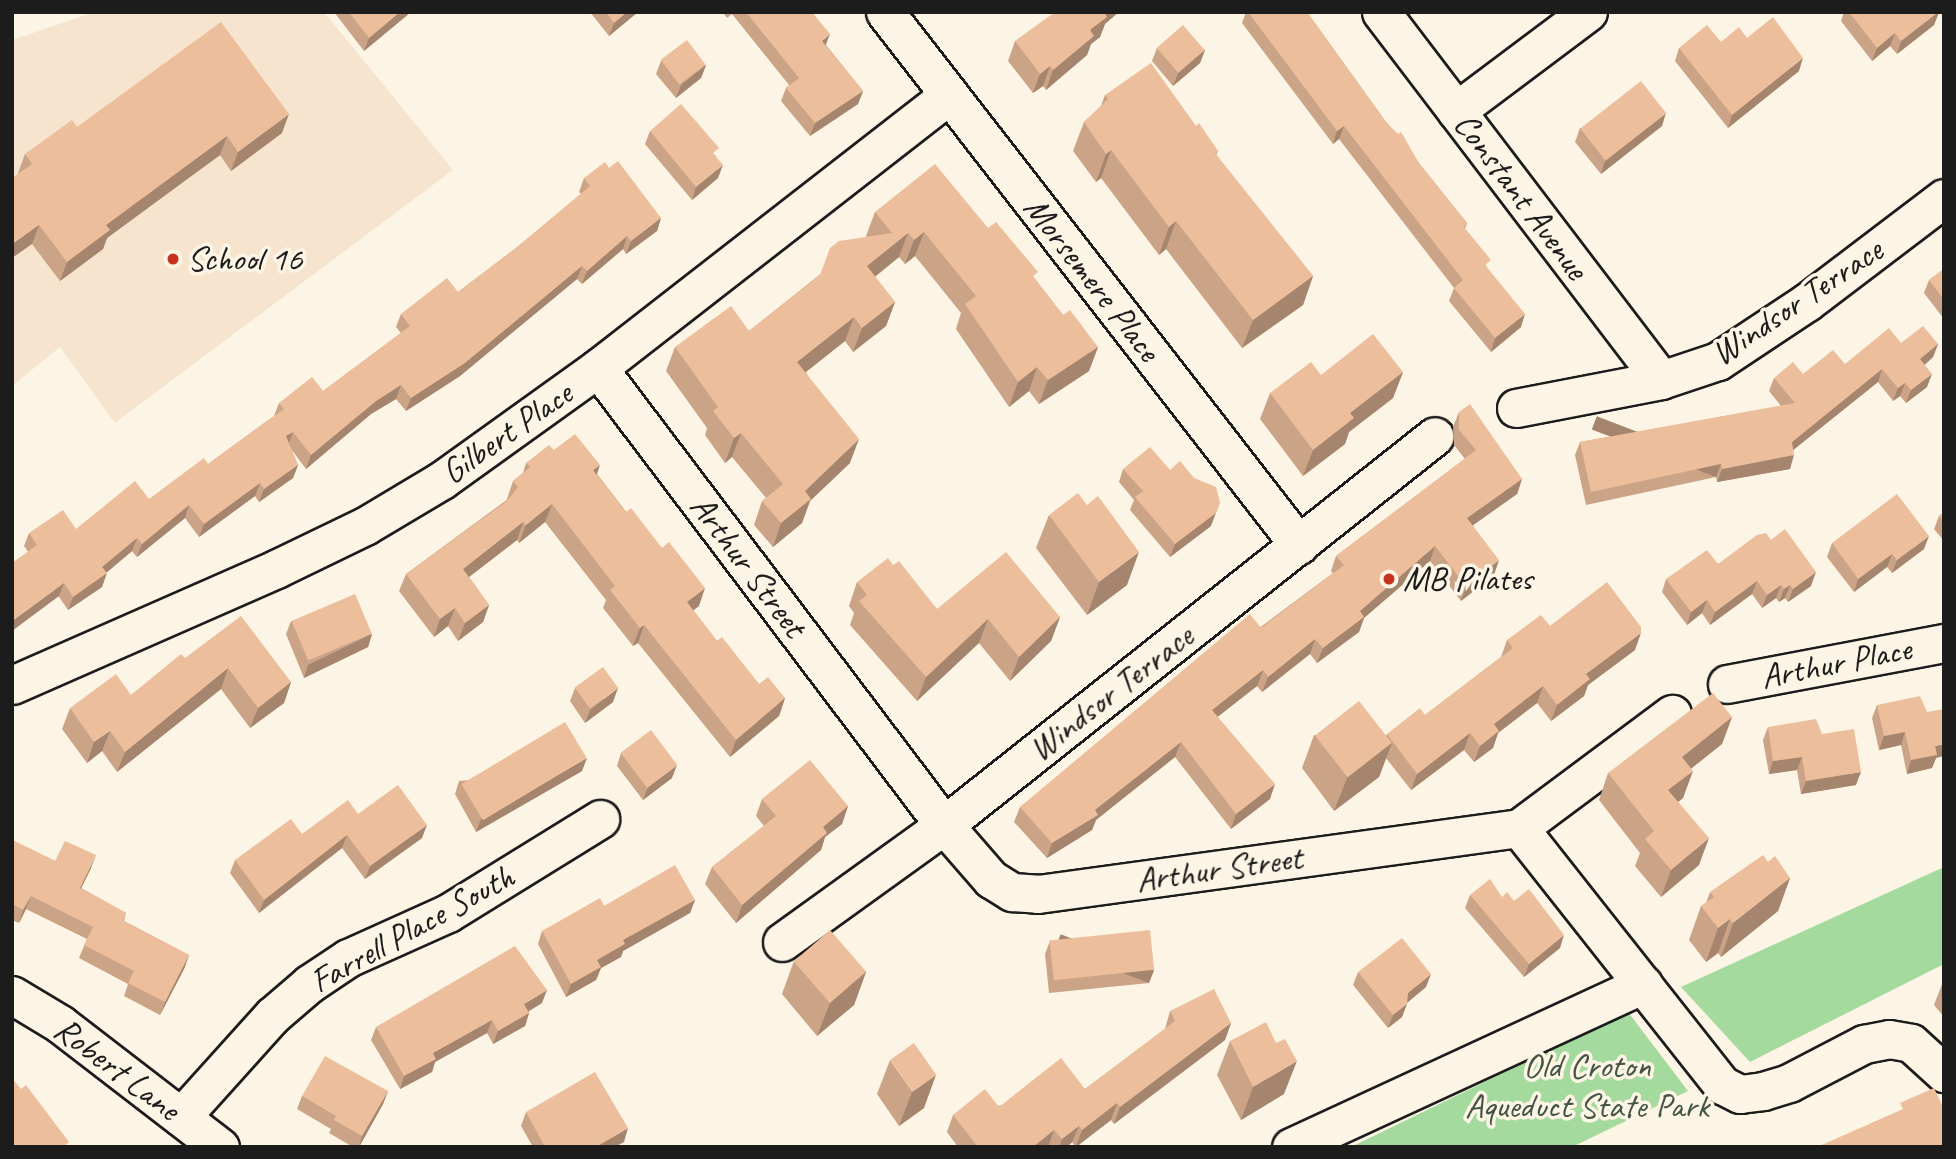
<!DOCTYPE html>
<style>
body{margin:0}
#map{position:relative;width:1956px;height:1159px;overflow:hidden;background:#fcf5e5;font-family:Caveat,sans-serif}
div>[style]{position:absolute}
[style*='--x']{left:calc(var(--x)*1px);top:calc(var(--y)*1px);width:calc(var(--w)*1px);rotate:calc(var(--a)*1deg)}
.built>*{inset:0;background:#f7e4cf}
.green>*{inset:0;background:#a4da9e}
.roads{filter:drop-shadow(2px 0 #1c1c1c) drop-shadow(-2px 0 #1c1c1c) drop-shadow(0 2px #1c1c1c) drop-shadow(0 -2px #1c1c1c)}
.minor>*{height:37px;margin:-18.5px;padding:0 18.5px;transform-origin:18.5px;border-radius:18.5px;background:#fcf5e5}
.wall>*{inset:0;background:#cba386}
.shaded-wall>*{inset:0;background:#a5856d;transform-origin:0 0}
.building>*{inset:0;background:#ecbe9c;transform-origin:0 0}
.dots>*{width:19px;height:19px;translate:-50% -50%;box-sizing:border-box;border:4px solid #fcf5e5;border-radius:50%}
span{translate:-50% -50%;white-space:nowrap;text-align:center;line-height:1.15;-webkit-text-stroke:7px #fcf5e5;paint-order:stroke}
.street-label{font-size:35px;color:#1c1c1c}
.poi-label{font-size:35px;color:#1c1c1c}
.left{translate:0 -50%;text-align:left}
.park-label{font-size:35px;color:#455543}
.frame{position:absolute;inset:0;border:14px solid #1c1c1c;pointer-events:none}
</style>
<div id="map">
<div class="built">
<div style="clip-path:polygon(95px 12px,324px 12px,453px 170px,115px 423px,60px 347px,12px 386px,12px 40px)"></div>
</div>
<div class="green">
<div style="clip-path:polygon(1944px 867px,1944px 964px,1750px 1062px,1681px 987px)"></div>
<div style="clip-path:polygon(1628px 1012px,1688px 1091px,1572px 1147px,1351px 1147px)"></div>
</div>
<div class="roads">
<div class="minor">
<div style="--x:885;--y:12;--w:675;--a:52.16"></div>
<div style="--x:1381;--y:12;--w:462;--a:52.7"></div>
<div style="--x:1456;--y:111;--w:165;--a:-36.9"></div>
<div style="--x:598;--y:368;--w:573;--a:52.87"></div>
<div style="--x:944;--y:825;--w:72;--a:49"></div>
<div style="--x:991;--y:879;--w:25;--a:32"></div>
<div style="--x:1012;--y:892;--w:26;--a:4"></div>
<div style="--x:1038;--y:894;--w:486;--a:-7.8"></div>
<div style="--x:1519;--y:828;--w:328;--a:51.7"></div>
<div style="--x:1722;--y:1085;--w:20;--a:27"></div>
<div style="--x:1740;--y:1094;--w:23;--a:-7"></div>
<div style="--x:1763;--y:1091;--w:27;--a:-17"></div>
<div style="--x:1789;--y:1083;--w:85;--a:-27.5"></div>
<div style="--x:1864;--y:1044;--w:25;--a:-11"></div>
<div style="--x:1889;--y:1039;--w:22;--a:10"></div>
<div style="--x:1911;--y:1043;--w:45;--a:42.3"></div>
<div style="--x:1516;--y:408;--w:148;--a:-10.9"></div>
<div style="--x:1661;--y:380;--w:60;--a:-18.4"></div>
<div style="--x:1718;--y:361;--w:107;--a:-33.5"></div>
<div style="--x:1807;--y:302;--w:172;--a:-37.2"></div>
<div style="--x:1727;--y:684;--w:221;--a:-10.7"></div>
<div style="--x:12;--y:685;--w:288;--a:-23.7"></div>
<div style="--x:276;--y:569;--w:99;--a:-25.8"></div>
<div style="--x:365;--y:526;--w:90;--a:-30.9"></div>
<div style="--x:442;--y:480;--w:192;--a:-35.7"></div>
<div style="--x:598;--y:368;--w:445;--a:-37.9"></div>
<div style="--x:1519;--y:828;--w:191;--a:-36.7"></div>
<div style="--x:782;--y:942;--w:200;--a:-35.8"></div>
<div style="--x:944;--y:825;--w:626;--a:-38.39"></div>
<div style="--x:12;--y:995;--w:56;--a:31.1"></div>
<div style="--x:60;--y:1024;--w:202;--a:37.6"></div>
<div style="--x:181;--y:1117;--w:137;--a:-48"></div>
<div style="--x:273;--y:1015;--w:48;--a:-40.7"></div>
<div style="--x:309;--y:984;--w:47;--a:-33.7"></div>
<div style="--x:348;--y:958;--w:110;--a:-24.2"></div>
<div style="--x:448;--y:913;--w:179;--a:-31.7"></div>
<div style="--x:1291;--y:1147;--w:388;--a:-24.8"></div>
</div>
</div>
<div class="wall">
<div style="clip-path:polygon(334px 12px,411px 12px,364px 51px)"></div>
<div style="clip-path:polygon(590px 12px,638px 12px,609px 36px)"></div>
<div style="clip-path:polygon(723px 12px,812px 12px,826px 45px,863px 91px,858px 104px,810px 136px,781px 101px,786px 88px,789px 85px,732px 14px,727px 18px)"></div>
<div style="clip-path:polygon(1246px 12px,1307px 12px,1386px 122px,1467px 223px,1465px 229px,1521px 327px,1491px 352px,1449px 301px,1454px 288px,1339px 139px,1333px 144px,1242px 23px)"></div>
<div style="clip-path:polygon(1844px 12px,1939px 12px,1934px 25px,1897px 54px,1890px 46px,1872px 61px,1841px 21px)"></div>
<div style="clip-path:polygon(1105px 24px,1100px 37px,1091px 44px,1087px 55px,1046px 90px,1043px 86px,1033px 93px,1008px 61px,1015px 41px)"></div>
<div style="clip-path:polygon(1747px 38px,1799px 71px,1728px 128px,1675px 61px,1679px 48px)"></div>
<div style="clip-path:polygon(1157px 48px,1205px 50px,1200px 63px,1173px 86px,1152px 61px)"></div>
<div style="clip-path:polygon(661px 61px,706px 65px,701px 78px,676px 98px,656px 74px)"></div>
<div style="clip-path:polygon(1105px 95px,1196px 126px,1218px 151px,1216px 155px,1313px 276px,1303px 305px,1242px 348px,1166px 249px,1159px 255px,1101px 178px,1096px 182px,1073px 151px,1084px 122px,1101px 106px)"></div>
<div style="clip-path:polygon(1662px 126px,1601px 174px,1575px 142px,1580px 128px)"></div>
<div style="clip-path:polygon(77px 127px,282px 133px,231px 171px,220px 155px,107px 238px,103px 249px,60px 281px,32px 244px,18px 173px,25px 154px)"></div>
<div style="clip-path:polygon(650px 131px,716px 156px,718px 178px,692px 200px,645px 144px)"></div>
<div style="clip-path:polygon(609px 168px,661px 218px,657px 231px,626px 254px,623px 249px,582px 284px,577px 279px,460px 376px,406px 411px,396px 399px,371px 414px,306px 469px,291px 449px,298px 465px,293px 478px,259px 502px,255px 496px,199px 537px,185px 518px,137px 557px,132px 551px,106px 573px,102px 587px,68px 610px,24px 546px,29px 533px,76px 529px,149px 499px,208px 464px,274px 416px,279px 403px,323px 391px,401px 333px,396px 327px,401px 314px,458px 292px,516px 248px,581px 194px,579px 192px,584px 178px)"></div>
<div style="clip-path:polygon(875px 212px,988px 228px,1035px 279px,1063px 315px,1098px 347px,1089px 371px,1039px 404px,1029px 391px,1009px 407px,956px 329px,961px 313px,915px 256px,905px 264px,899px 257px,875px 277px,895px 302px,886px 326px,853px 352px,845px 341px,806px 372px,850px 463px,810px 501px,802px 523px,773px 547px,754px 525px,762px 501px,766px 498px,732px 457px,725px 463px,705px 435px,707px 428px,666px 371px,675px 347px,749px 331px,867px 237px,866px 236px)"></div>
<div style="clip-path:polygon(1944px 269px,1944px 319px,1924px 293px,1929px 280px)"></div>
<div style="clip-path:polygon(1901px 343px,1938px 344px,1933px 357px,1925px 365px,1927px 387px,1906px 403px,1900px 396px,1893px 401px,1878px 382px,1793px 450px,1790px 469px,1717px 482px,1716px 477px,1586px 505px,1575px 455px,1580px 442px,1781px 406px,1769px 391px,1774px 378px,1803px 374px,1845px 364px)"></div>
<div style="clip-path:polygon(1403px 372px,1393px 398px,1349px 432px,1345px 444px,1303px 476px,1260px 419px,1270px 393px,1321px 375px)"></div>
<div style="clip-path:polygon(1459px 412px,1522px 479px,1517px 494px,1473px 525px,1494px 575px,1461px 601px,1430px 561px,1364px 618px,1359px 632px,1317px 663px,1310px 654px,1262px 692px,1257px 686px,1217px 717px,1270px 799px,1231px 829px,1175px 757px,1096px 820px,1092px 830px,1047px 858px,1014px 822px,1020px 807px,1333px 573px,1331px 571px,1336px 556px,1465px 459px,1454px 445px,1453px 427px)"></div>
<div style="clip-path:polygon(554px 450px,597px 474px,699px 606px,693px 610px,717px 641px,759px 684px,785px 698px,779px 716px,730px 757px,638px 643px,633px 646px,603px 608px,606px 600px,545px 522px,519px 543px,517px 540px,469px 577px,489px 605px,483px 622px,458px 641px,448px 626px,434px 637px,399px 591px,406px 574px,508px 499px,507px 499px,513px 481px,523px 473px,526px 463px)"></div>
<div style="clip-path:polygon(1123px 469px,1170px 470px,1194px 478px,1211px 526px,1170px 557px,1130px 510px,1134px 500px,1119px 482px)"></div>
<div style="clip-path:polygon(1944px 512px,1944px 541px,1934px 529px,1939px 516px)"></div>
<div style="clip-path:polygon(1049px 515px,1127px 585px,1087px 615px,1036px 548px)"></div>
<div style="clip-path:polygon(1771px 540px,1811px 586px,1788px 602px,1785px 598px,1779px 602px,1776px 598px,1762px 608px,1752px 594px,1710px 625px,1702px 613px,1687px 625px,1662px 592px,1666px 579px,1718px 564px)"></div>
<div style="clip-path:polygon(1832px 543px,1924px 549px,1892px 573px,1887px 567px,1854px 592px,1827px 557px)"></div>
<div style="clip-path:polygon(893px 565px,937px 609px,1060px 617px,1051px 641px,1010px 681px,979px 643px,917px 701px,850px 625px,854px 613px,849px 606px,857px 582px)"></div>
<div style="clip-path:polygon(291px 621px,372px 634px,368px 647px,304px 678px,286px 634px)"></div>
<div style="clip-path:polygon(1550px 626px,1635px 650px,1588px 685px,1584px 696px,1551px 721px,1537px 703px,1498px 733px,1493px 748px,1474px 762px,1464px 750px,1411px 790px,1386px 758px,1379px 777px,1334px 811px,1302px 768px,1314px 735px,1386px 736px,1387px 734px,1425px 715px,1501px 657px,1507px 640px)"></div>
<div style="clip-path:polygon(185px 658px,291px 682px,284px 703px,250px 728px,221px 689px,117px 772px,102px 751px,87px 763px,62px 729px,70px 708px,131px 695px)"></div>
<div style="clip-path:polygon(575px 688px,613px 702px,585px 723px,570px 701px)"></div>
<div style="clip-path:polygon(1877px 705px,1927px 712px,1936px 758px,1932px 768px,1907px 774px,1901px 745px,1879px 750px,1872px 718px)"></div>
<div style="clip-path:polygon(1732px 717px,1722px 744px,1691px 768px,1683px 798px,1678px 802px,1699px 865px,1661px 897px,1635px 866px,1640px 853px,1599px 800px,1608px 773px)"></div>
<div style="clip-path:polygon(1768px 727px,1822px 734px,1856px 785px,1801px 794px,1797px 770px,1769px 774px,1763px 740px)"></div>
<div style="clip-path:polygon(621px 753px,672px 778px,643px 800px,617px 766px)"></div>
<div style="clip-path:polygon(582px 771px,476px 832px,455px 794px,459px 781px)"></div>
<div style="clip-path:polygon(762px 799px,848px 806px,842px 824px,825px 837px,821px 850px,736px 923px,705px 884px,712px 867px,764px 826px,756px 816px)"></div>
<div style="clip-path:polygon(358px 814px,422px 838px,365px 879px,342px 848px,259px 913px,230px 873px,235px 860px)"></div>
<div style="clip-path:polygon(12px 840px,55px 861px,91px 868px,81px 888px,126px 913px,124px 921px,189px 955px,184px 969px,160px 1015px,124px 996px,128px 984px,79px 958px,87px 939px,26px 909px,19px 923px,12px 920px)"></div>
<div style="clip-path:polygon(1768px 862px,1790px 878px,1778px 911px,1721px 957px,1718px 953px,1706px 962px,1689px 940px,1701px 906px,1706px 903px,1710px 892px)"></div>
<div style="clip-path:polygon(1470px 895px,1502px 897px,1514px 901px,1560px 948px,1524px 977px,1465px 908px)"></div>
<div style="clip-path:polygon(695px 900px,690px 913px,623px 951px,621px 957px,601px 968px,596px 980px,566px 997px,538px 944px,542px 931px,604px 906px)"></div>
<div style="clip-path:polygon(1050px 941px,1154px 970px,1149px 983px,1049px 993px,1045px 954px)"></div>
<div style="clip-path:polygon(794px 961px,866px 972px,854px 1005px,817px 1036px,782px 994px)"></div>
<div style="clip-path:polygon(1358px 972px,1426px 987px,1407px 1003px,1402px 1017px,1388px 1028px,1353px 985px)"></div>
<div style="clip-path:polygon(1944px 979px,1944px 1017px,1934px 1005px)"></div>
<div style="clip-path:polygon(542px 1003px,529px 1011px,529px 1013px,525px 1026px,493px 1044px,487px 1033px,435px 1062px,432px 1072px,400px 1089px,371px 1040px,376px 1027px)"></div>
<div style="clip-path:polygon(1170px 1011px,1231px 1023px,1225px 1040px,1114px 1124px,1111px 1120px,1076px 1147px,1072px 1142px,1067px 1147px,958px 1147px,947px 1132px,953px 1115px,1085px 1089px,1165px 1029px)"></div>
<div style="clip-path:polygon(1230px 1041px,1284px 1094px,1241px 1120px,1217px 1075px)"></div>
<div style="clip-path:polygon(890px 1060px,924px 1108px,899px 1126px,877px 1094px)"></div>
<div style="clip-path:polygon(388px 1091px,383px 1104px,359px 1147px,353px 1147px,329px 1133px,331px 1129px,297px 1109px,302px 1096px)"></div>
<div style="clip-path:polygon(526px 1112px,624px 1142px,614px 1147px,533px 1147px,521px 1126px)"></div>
</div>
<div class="shaded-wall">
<div style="clip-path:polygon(400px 12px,411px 12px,364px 51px,369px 38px)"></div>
<div style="clip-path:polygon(627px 12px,638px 12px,609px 36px,614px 23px)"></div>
<div style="clip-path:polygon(1103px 12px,1119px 12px,1105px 24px,1100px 37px,1091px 44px,1087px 55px,1046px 90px,1053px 70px,1090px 30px)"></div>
<div style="clip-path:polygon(1939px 12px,1934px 25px,1897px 54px,1901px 41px)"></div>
<div style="clip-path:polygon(1895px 33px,1890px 46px,1872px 61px,1877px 48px)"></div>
<div style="clip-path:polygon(830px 34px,825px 47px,822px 41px)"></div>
<div style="clip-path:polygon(1205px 50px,1200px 63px,1173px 86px,1178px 73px)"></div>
<div style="clip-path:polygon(1803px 58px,1799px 71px,1728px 128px,1732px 115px)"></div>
<div style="clip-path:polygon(706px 65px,701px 78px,676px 98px,681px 85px)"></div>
<div style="clip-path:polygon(1050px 66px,1043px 86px,1033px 93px,1040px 74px)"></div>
<div style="clip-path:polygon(863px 91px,858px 104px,810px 136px,815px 123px)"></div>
<div style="clip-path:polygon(1666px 113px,1662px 126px,1601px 174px,1605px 161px)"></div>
<div style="clip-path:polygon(289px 114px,282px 133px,231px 171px,238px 152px)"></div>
<div style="clip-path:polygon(1344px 126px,1339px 139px,1333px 144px,1337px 131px)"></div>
<div style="clip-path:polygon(227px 136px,220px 155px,107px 238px,103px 249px,60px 281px,67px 262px,106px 225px)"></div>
<div style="clip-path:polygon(1111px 150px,1101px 178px,1096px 182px,1106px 154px)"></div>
<div style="clip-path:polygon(723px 165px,718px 178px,692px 200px,696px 187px)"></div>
<div style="clip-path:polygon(661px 218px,657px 231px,626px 254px,631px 241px)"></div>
<div style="clip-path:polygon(1176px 221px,1166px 249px,1159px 255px,1169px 227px)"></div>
<div style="clip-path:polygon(39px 225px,32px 244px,12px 258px,12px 244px)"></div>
<div style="clip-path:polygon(924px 232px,915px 256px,905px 264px,914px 240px)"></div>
<div style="clip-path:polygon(908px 233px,899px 257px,858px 290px,867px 266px)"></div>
<div style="clip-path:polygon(627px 236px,623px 249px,582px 284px,587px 271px)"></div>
<div style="clip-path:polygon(582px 266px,577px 279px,460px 376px,406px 411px,411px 398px)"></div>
<div style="clip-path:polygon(1313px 276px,1303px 305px,1242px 348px,1253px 320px)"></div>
<div style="clip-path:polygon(895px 302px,886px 326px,853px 352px,862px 328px)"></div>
<div style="clip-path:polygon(1525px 314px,1521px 327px,1491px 352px,1495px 338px)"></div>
<div style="clip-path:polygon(854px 317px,845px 341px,788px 386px,797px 362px)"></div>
<div style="clip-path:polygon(1938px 344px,1933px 357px,1916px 372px,1920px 359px)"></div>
<div style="clip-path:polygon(1098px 347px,1089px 371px,1039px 404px,1048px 380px)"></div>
<div style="clip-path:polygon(1037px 367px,1029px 391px,1009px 407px,1018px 382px)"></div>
<div style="clip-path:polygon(1882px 369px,1878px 382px,1787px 455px,1792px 442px)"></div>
<div style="clip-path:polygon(1403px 372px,1393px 398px,1349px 432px,1345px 444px,1303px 476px,1313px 450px,1350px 413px)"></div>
<div style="clip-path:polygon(1932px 374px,1927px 387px,1906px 403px,1911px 390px)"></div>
<div style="clip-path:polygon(1905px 383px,1900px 396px,1893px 401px,1898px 388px)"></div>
<div style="clip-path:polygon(401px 385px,396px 399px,371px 414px,306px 469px,311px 455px,376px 401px)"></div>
<div style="clip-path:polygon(293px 432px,288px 445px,286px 436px)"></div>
<div style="clip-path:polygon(741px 433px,732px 457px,725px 463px,734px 438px)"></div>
<div style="clip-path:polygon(859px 439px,850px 463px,810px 501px,802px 523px,773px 547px,781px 523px,805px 491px)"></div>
<div style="clip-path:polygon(1794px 455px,1790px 469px,1717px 482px,1722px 469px)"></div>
<div style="left:1721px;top:464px;width:14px;height:133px;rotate:111deg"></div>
<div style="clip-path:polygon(298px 465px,293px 478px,259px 502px,264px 489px)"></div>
<div style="clip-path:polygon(600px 465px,594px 483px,593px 470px)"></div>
<div style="clip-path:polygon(1522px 479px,1517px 494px,1462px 533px,1467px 518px)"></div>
<div style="clip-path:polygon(260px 483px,255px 496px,199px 537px,204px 524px)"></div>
<div style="clip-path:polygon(1220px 502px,1211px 526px,1170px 557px,1175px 544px)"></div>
<div style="clip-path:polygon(552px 504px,545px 522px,519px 543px,526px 525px)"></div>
<div style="clip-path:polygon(189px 505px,185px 518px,137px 557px,142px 544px)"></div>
<div style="clip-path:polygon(523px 522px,517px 540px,456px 587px,463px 569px)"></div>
<div style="clip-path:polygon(1929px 536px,1924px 549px,1892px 573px,1897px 560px)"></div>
<div style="clip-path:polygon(137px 538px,132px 551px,99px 579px,107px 573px,102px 587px,68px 610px,73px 597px,102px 567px)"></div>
<div style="clip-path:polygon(1435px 546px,1430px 561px,1364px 618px,1359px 632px,1317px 663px,1323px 648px,1360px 611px)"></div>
<div style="clip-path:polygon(1139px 552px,1127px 585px,1087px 615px,1099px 582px)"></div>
<div style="clip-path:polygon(1892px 554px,1887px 567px,1854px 592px,1858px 579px)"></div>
<div style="clip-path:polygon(1499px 560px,1494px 575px,1461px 601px,1466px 586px)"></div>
<div style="clip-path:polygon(1816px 572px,1811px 586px,1788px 602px,1793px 589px)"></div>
<div style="clip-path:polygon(1757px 581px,1752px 594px,1710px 625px,1715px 612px)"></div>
<div style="clip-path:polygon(64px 583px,59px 596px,12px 631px,12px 621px)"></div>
<div style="clip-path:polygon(1781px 585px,1776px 598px,1762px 608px,1767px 595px)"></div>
<div style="clip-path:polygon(1790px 585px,1785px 598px,1779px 602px,1784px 589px)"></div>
<div style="clip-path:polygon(705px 588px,699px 606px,681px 620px,687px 602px)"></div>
<div style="clip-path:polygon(1707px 600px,1702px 613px,1687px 625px,1691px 612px)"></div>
<div style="clip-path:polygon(489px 605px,483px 622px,458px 641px,465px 623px)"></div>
<div style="clip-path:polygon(455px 608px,448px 626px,434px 637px,440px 619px)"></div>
<div style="clip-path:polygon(1060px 617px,1051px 641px,1010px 681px,1019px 657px)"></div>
<div style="clip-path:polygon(988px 619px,979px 643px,917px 701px,926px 677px)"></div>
<div style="clip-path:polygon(644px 625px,638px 643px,633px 646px,640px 628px)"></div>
<div style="clip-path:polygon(1641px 633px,1635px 650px,1588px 685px,1584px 696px,1551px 721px,1557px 705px,1586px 674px)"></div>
<div style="clip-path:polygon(372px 634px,368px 647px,304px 678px,308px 665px)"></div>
<div style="clip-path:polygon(1315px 639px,1310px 654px,1262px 692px,1268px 677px)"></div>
<div style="clip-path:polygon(228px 668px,221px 689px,117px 772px,125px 752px)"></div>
<div style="clip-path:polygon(1263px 670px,1257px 686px,1206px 726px,1212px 710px)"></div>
<div style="clip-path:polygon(291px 682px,284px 703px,250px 728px,258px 708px)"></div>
<div style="clip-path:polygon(1543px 686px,1537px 703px,1498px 733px,1493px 748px,1474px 762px,1480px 746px,1494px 724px)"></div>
<div style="clip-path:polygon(618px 688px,613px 702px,585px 723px,590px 710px)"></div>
<div style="clip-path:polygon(785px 698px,779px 716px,730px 757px,736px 740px)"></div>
<div style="clip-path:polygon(1732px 717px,1722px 744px,1672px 784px,1682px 757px)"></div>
<div style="clip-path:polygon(110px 731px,102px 751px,87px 763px,94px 742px)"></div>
<div style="clip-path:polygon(1905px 732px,1901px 745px,1879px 750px,1884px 736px)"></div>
<div style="clip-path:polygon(1470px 733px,1464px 750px,1411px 790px,1417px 774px)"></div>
<div style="clip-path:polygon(1181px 742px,1175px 757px,1096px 820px,1092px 830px,1047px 858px,1052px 843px)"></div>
<div style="clip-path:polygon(1392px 743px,1379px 777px,1334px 811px,1347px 778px)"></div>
<div style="clip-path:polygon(1944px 744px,1944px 756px,1936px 758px,1932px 768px,1907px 774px,1911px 760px,1935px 746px)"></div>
<div style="clip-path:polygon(1802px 757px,1797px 770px,1769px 774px,1773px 761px)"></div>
<div style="clip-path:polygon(587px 758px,582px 771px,476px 832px,481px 819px)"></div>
<div style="clip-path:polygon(677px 765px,672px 778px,643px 800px,648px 787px)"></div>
<div style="clip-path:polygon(1693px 771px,1683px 798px,1658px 817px,1668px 790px)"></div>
<div style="clip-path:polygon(1861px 772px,1856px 785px,1801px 794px,1806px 781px)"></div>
<div style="clip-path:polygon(1275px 784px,1270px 799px,1231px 829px,1236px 814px)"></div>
<div style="clip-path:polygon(848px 806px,842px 824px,825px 837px,821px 850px,736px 923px,742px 905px,823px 827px)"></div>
<div style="clip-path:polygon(427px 825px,422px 838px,365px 879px,370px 866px)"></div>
<div style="clip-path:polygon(347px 835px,342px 848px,259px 913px,264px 900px)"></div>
<div style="clip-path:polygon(1709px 838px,1699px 865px,1661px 897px,1671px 870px)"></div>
<div style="clip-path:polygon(96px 855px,91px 868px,75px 901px,80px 888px)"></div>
<div style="clip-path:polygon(1790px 878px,1778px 911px,1721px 957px,1733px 923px)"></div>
<div style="clip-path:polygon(31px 896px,26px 909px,19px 923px,23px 910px)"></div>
<div style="clip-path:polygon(695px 900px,690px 913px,623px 951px,621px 957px,601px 968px,596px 980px,566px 997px,571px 984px,597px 960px,623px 940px)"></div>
<div style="clip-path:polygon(1730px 919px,1718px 953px,1706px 962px,1718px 928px)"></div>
<div style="clip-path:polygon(1564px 935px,1560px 948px,1524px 977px,1529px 964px)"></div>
<div style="clip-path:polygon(189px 955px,184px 969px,160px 1015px,165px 1002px)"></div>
<div style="left:1154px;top:970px;width:14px;height:100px;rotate:111deg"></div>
<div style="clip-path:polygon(866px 972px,854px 1005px,817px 1036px,830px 1003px)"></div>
<div style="clip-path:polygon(1431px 974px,1426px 987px,1403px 1006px,1408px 993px)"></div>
<div style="clip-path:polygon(547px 990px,542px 1003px,519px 1017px,524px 1004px)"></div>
<div style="clip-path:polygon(1407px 1004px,1402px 1017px,1388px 1028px,1393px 1015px)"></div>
<div style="clip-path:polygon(529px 1013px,525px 1026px,493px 1044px,498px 1031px)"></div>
<div style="clip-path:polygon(492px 1020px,487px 1033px,435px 1062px,432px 1072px,400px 1089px,404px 1076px,433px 1053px)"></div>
<div style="clip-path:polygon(1231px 1023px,1225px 1040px,1114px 1124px,1120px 1107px)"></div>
<div style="clip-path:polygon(1297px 1061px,1284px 1094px,1241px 1120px,1253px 1087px)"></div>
<div style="clip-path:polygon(936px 1075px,924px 1108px,899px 1126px,912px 1092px)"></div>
<div style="clip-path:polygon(388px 1091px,383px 1104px,359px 1147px,362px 1136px)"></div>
<div style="clip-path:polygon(1117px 1103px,1111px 1120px,1076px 1147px,1082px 1130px)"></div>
<div style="clip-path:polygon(1079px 1126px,1072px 1142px,1067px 1147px,1059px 1147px,1062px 1139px)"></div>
<div style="clip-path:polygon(628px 1128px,624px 1142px,614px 1147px,596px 1147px)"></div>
<div style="clip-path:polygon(1054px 1130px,1048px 1147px,1033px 1147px)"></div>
</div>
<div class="building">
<div style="clip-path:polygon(349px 12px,400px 12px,369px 38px)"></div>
<div style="clip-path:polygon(606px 12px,627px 12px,614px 23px)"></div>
<div style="clip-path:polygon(746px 12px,812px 12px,830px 34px,822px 41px,863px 91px,815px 123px,786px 88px,799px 78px)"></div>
<div style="clip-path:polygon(1055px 12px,1104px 12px,1107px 17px,1090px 30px,1094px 36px,1053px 70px,1050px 66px,1040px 74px,1015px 41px)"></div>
<div style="clip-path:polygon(1248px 12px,1307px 12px,1386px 122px,1398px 134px,1401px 132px,1419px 163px,1467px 223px,1464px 227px,1491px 260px,1485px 265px,1525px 314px,1495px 338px,1454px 288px,1463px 280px,1344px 126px,1337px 131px)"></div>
<div style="clip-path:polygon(1849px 12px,1938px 12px,1901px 41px,1895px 33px,1877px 48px)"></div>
<div style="clip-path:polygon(1773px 17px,1803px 58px,1732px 115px,1679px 48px,1707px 25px,1721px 42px,1739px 27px,1747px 38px)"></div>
<div style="clip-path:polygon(221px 22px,289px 114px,238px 152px,227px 136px,106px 225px,110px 230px,67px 262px,39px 225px,12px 244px,12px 178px,32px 164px,25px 154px,72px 120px,77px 127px)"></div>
<div style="left:1183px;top:25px;width:33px;height:35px;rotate:49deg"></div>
<div style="left:687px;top:40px;width:31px;height:33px;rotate:53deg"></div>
<div style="clip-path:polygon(1151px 63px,1196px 126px,1199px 123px,1218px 151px,1215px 153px,1313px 276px,1253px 320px,1176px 221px,1169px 227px,1111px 150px,1106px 154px,1084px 122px,1108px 99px,1105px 95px)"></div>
<div style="left:1641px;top:81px;width:41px;height:77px;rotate:52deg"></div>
<div style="clip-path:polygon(681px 104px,719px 148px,713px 153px,723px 165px,696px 187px,650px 131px)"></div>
<div style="clip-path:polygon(618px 161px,661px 218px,631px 241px,627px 236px,587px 271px,582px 266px,465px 363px,411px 398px,401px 385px,376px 401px,311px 455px,293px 432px,286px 436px,298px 465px,264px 489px,260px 483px,204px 524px,189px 505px,142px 544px,137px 538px,102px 567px,107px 573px,73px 597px,64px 583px,12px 621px,12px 563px,37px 545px,29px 533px,63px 510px,76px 529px,135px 481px,149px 499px,204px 458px,208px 464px,284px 409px,279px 403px,312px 377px,323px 391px,410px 326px,401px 314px,447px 278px,458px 292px,516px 248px,590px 186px,584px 178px,605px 162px,609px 168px)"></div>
<div style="clip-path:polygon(935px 164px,988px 228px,996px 222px,1038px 272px,1033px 276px,1063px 315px,1070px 310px,1098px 347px,1048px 380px,1037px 367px,1018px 382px,965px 304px,976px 296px,924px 232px,914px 240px,908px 233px,867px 266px,895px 302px,862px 328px,854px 317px,797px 362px,859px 439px,805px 491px,811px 499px,781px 523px,762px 501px,783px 484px,741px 433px,734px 438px,713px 411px,718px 407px,675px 347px,731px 306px,749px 331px,820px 275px,830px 248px,839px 241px,892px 233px,875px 212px)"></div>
<div style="clip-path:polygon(1944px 269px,1944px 300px,1929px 280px)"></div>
<div style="clip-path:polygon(1923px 326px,1938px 344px,1920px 359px,1932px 374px,1911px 390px,1905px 383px,1898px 388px,1882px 369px,1792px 442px,1794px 455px,1722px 469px,1721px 464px,1591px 492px,1580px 442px,1795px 403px,1774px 378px,1793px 362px,1803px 374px,1833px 350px,1845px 364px,1889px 328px,1901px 343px)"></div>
<div style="clip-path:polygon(1373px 334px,1403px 372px,1350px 413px,1354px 418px,1313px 450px,1270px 393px,1311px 362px,1321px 375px)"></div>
<div style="clip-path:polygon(1470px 404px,1522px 479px,1467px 518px,1499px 560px,1466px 586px,1435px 546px,1360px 611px,1364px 617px,1323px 648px,1315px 639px,1268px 677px,1263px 670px,1212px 710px,1275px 784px,1236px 814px,1181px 742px,1095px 810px,1098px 815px,1052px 843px,1020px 807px,1250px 614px,1261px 628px,1344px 565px,1336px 556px,1476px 450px,1459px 430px,1459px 412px)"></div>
<div style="clip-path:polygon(575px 434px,600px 465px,593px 470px,626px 512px,631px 508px,662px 548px,669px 542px,705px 588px,687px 602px,717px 641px,722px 637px,759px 684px,768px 677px,785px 698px,736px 740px,644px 625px,640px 628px,610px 590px,615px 586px,552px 504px,526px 525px,523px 522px,463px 569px,489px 605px,465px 623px,455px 608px,440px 619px,406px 574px,507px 501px,518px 487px,513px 481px,530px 467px,526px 463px,549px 445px,554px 450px)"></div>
<div style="clip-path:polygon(1150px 447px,1170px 470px,1180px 461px,1194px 478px,1216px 487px,1220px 502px,1216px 513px,1175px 544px,1135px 497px,1143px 491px,1123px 469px)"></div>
<div style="clip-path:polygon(1078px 493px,1087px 505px,1098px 496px,1139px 552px,1099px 582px,1049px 515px)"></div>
<div style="clip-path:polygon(1897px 494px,1929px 536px,1897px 560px,1892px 554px,1858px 579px,1832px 543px)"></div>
<div style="clip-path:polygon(1944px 512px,1944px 522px,1939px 516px)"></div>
<div style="clip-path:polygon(1785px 529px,1816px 572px,1793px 589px,1790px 585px,1784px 589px,1781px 585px,1767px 595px,1757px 581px,1715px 612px,1707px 600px,1691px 612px,1666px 579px,1707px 550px,1718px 564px,1757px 535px,1766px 533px,1771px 540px)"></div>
<div style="clip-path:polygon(1006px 552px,1060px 617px,1019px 657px,988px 619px,926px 677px,859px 601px,867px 595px,857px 582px,888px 558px,893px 565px,899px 561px,937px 609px)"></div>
<div style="clip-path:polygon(1607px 582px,1641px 627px,1641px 633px,1586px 674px,1590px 679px,1557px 705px,1543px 686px,1494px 724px,1499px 731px,1480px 746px,1470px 733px,1417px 774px,1387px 734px,1420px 708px,1425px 715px,1513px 648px,1507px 640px,1541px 615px,1550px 626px)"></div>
<div style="left:355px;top:594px;width:43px;height:69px;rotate:67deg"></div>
<div style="clip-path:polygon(241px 616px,291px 682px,258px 708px,228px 668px,125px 752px,110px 731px,94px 742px,70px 708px,116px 674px,131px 695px,181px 654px,185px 658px)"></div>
<div style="left:603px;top:667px;width:26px;height:35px;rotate:54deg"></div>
<div style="clip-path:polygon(1713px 693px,1732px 717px,1682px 757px,1693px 771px,1668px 790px,1709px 838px,1671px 870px,1645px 839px,1654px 831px,1608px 773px)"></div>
<div style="clip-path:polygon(1920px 696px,1927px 712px,1944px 709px,1944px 744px,1935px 746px,1937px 755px,1911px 760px,1905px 732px,1884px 736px,1877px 705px)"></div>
<div style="left:1359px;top:701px;width:53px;height:56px;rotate:52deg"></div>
<div style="clip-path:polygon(1816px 719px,1822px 734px,1854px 729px,1861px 772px,1806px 781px,1802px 757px,1773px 761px,1768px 727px)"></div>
<div style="left:565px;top:722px;width:42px;height:121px;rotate:59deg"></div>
<div style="left:651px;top:730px;width:44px;height:38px;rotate:53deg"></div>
<div style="clip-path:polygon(810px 760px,848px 806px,823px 827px,827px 833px,742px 905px,712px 867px,776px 816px,762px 799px)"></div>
<div style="clip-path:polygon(398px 785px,427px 825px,370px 866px,347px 835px,264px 900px,235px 860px,291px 819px,302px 834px,348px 800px,358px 814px)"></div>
<div style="clip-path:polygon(12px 840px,55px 861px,65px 841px,96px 855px,80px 888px,126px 913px,123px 921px,189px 955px,165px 1002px,128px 983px,134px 971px,84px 945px,93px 927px,31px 896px,23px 910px,12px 904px)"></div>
<div style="clip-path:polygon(1763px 855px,1768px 862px,1775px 856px,1790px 878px,1733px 923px,1730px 919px,1718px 928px,1701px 906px,1714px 897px,1710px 892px)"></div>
<div style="clip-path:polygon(675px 865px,695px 900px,623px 940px,625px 944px,597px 960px,601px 967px,571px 984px,542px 931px,600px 898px,604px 906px)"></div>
<div style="clip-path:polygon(1490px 879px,1502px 897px,1507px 892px,1514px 901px,1529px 889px,1564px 935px,1529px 964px,1470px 895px)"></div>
<div style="left:830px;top:930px;width:55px;height:48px;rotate:49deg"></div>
<div style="left:1150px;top:930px;width:40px;height:101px;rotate:84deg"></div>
<div style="clip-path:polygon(1402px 938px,1431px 974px,1408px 993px,1407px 1004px,1393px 1015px,1358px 972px)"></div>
<div style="clip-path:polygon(515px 946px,547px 990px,524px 1004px,529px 1013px,498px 1031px,492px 1020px,433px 1053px,436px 1059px,404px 1076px,376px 1027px)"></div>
<div style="clip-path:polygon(1214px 989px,1231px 1023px,1120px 1107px,1117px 1103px,1082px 1130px,1079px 1126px,1062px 1139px,1054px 1130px,1033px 1147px,978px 1147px,953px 1115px,985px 1089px,999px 1107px,1061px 1058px,1085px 1089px,1175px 1021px,1170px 1011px)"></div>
<div style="clip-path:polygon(1266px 1022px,1276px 1043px,1285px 1039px,1297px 1061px,1253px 1087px,1230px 1041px)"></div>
<div style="left:914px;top:1043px;width:39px;height:29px;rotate:55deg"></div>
<div style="clip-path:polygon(325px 1056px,388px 1091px,362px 1136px,334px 1120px,336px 1116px,302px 1096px)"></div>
<div style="clip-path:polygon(595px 1072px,628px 1128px,596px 1147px,545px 1147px,526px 1112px)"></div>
<div style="clip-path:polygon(12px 1078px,21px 1089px,26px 1085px,69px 1142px,63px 1147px,12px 1147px)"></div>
<div style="clip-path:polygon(1934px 1088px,1944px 1109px,1944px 1147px,1817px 1147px,1903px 1109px,1900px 1103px)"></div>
</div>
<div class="dots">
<div style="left:173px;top:259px;background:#c8321e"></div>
<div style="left:1389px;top:579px;background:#c8321e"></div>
</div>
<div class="street-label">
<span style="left:1521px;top:196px;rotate:53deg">Constant Avenue</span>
<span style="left:1092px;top:279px;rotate:52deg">Morsemere Place</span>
<span style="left:1797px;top:302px;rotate:-34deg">Windsor Terrace</span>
<span style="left:507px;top:433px;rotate:-35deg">Gilbert Place</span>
<span style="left:748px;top:566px;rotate:53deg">Arthur Street</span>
<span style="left:1836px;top:663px;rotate:-11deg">Arthur Place</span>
<span style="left:1111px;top:693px;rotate:-38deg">Windsor Terrace</span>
<span style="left:1219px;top:869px;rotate:-8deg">Arthur Street</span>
<span style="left:412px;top:929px;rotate:-29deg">Farrell Place South</span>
<span style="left:117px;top:1069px;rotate:37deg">Robert Lane</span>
</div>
<div class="poi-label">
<span class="left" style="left:187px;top:259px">School 16</span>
<span class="left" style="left:1403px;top:579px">MB Pilates</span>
</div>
<div class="park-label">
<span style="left:1587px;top:1086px">Old Croton<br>Aqueduct State Park</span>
</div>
<div class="frame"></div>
</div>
